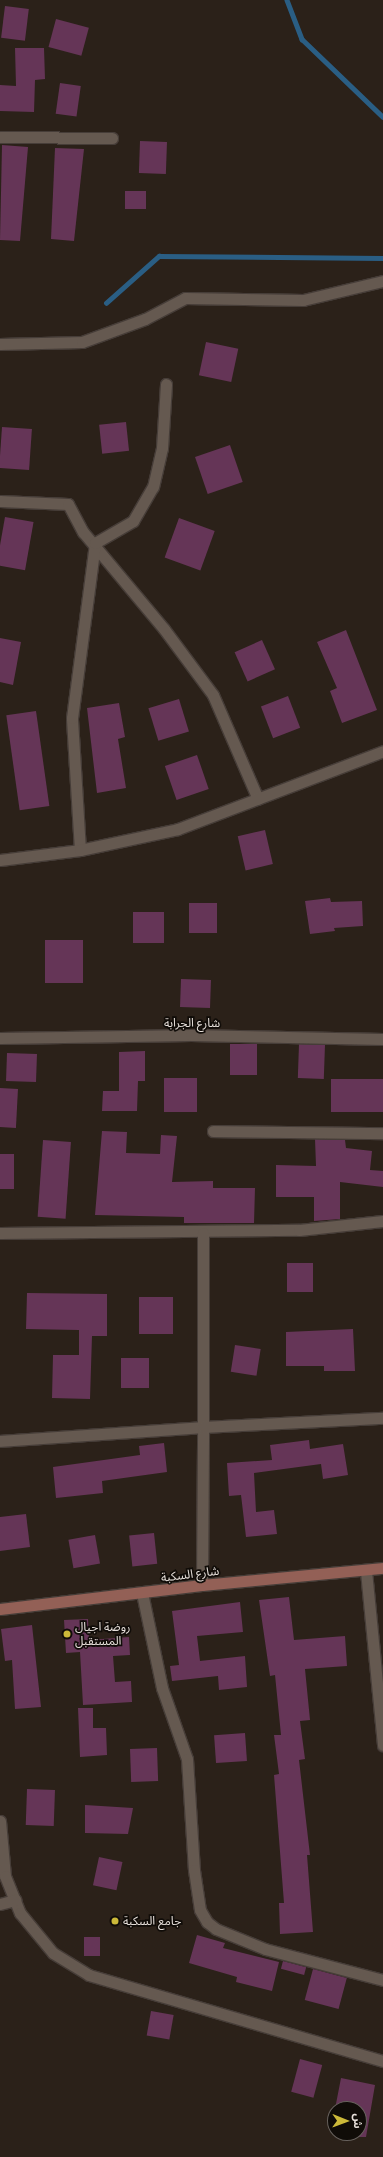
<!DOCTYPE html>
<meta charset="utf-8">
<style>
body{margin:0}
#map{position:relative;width:383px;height:2157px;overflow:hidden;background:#2b2119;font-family:"IBM Plex Serif","Noto Sans Arabic",serif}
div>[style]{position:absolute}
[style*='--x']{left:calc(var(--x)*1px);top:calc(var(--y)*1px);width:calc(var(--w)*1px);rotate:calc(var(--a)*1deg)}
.stream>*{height:4.5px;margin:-2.25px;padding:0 2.25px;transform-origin:2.25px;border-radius:2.25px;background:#2a5e84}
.building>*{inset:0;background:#653557;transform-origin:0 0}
.roads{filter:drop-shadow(1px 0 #463d38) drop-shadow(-1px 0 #463d38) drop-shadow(0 1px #463d38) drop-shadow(0 -1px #463d38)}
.minor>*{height:11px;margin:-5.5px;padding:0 5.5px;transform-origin:5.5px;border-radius:5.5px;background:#655950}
.secondary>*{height:11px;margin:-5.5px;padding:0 5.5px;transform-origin:5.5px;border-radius:5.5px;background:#936056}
.dots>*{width:11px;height:11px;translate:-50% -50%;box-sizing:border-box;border:2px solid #100c08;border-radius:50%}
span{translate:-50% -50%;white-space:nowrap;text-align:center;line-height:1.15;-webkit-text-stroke:3.5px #100c08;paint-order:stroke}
.street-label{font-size:12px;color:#e6dfda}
.poi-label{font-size:12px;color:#e6dfda}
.left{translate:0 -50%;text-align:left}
.north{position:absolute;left:327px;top:2101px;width:40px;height:40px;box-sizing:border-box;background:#100c08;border:1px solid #66605c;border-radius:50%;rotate:91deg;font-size:11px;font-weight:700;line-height:16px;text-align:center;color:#e6dfda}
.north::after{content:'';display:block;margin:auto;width:14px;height:18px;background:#ccb939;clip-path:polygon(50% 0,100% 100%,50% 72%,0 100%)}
</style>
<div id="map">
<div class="stream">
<div style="--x:287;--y:0;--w:42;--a:69"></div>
<div style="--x:302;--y:39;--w:112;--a:43.9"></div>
<div style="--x:106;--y:303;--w:71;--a:-41.6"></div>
<div style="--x:159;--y:256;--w:224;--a:0.5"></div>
</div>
<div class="building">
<div style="left:5px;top:6px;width:24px;height:32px;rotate:7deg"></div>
<div style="left:56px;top:19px;width:34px;height:29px;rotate:15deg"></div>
<div style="clip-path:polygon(15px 48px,44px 48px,45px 79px,35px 80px,34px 112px,0 111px,0 85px,16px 86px)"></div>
<div style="left:60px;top:83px;width:21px;height:31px;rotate:8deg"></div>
<div style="left:140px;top:141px;width:27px;height:32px;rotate:2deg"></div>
<div style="clip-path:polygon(2px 145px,28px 147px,20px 241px,0 240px)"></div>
<div style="clip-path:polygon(55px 148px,84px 149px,74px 241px,51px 239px)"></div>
<div style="left:146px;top:191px;width:18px;height:21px;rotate:90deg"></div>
<div style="left:206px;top:342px;width:33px;height:34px;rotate:12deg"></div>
<div style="left:126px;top:422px;width:29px;height:27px;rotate:84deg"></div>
<div style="left:2px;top:427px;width:30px;height:41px;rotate:4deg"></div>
<div style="left:230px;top:445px;width:39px;height:37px;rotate:71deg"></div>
<div style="left:5px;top:517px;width:29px;height:49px;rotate:10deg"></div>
<div style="left:179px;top:518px;width:38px;height:42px;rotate:20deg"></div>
<div style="clip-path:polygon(346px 630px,377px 710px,342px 723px,330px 691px,337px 688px,317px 642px)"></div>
<div style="clip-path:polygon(0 638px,21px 642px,13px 685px,0 682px)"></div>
<div style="left:262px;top:640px;width:32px;height:30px;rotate:66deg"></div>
<div style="left:288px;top:696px;width:34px;height:29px;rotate:69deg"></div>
<div style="left:179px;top:699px;width:34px;height:32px;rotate:73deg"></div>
<div style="clip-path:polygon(119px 703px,125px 737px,118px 739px,126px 788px,97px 793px,87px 708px)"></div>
<div style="left:36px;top:711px;width:96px;height:30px;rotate:82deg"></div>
<div style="left:197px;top:755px;width:36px;height:34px;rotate:71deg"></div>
<div style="left:265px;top:830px;width:35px;height:28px;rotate:77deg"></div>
<div style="clip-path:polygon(330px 898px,331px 902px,362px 901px,363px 926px,334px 928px,335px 931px,310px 934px,305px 901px)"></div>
<div style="left:189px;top:903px;width:28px;height:30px"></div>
<div style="left:133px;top:912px;width:31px;height:31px"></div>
<div style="left:83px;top:940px;width:43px;height:38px;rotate:90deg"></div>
<div style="left:181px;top:979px;width:30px;height:28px;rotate:2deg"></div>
<div style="left:230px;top:1044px;width:27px;height:31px"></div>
<div style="left:299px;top:1044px;width:26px;height:34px;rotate:2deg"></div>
<div style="clip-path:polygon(145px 1051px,145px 1081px,138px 1081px,137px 1111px,102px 1111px,103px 1091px,119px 1091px,119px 1052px)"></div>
<div style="left:7px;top:1053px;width:30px;height:28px;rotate:2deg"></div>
<div style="left:164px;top:1078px;width:33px;height:34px"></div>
<div style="left:383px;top:1079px;width:33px;height:52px;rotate:90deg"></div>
<div style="left:0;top:1088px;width:18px;height:39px;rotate:3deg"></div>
<div style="clip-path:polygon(102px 1131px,127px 1132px,126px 1153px,160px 1154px,161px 1135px,177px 1136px,172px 1182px,213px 1181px,213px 1188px,255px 1188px,254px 1223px,184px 1223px,184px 1217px,95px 1215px)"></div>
<div style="clip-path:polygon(315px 1139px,345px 1140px,346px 1148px,372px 1151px,370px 1170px,383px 1171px,383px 1187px,340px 1182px,340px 1219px,314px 1221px,314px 1197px,276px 1197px,276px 1165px,316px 1166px)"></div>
<div style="left:43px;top:1140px;width:28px;height:77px;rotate:4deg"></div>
<div style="left:0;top:1154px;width:14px;height:35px"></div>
<div style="left:287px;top:1263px;width:26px;height:29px"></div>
<div style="clip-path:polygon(27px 1293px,107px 1294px,107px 1336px,92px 1336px,90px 1399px,52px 1398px,53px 1355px,79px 1355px,79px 1330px,26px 1329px)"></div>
<div style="left:139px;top:1297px;width:34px;height:37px"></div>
<div style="clip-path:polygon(353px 1329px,355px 1371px,324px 1371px,324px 1366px,286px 1366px,286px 1332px)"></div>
<div style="left:235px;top:1345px;width:26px;height:27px;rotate:9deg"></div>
<div style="left:121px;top:1358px;width:28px;height:30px"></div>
<div style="clip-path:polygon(309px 1440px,310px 1449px,343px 1444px,348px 1475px,323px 1479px,321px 1464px,254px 1473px,256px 1512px,274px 1510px,277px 1534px,246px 1537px,241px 1495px,229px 1496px,227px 1463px,272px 1460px,270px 1445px)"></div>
<div style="clip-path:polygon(164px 1443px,167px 1472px,102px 1481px,103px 1493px,56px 1498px,53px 1467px,140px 1455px,139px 1446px)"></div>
<div style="clip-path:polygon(26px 1514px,30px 1547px,0 1551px,0 1517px)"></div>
<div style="left:154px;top:1533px;width:31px;height:25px;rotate:84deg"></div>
<div style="left:95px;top:1535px;width:29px;height:27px;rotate:80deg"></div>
<div style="clip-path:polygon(289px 1597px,294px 1640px,345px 1636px,347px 1666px,305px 1669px,310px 1720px,300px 1721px,305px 1759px,299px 1760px,310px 1855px,307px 1855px,313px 1932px,280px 1934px,279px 1903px,284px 1903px,274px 1775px,279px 1774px,274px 1735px,281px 1735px,275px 1675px,270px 1676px,259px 1600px)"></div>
<div style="clip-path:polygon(240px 1602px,243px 1632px,197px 1636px,200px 1661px,245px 1656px,247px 1687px,219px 1690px,218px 1676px,172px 1681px,170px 1666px,179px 1665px,172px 1611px)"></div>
<div style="clip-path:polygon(88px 1619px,89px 1640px,129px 1637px,130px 1655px,113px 1656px,115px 1682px,131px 1681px,132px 1702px,83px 1705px,80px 1652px,66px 1653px,64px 1620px)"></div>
<div style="clip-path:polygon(32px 1625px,41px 1707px,15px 1709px,12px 1660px,5px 1661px,1px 1629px)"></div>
<div style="clip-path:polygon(78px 1708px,93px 1708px,93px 1728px,106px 1728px,107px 1755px,80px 1757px)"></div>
<div style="left:245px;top:1733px;width:28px;height:31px;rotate:86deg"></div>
<div style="left:157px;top:1748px;width:33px;height:27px;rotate:88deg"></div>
<div style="left:27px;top:1789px;width:28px;height:36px;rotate:2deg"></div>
<div style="clip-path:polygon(85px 1805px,133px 1808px,128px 1834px,85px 1833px)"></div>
<div style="left:99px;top:1857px;width:24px;height:29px;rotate:12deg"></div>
<div style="clip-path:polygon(197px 1935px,225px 1943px,223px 1948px,279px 1962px,272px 1991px,236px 1982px,237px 1977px,189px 1963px)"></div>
<div style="left:84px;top:1937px;width:16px;height:19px"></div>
<div style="left:283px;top:1961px;width:24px;height:8px;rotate:15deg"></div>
<div style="left:313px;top:1969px;width:35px;height:32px;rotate:15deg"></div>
<div style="left:151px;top:2011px;width:23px;height:25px;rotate:10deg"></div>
<div style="left:300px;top:2059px;width:23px;height:34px;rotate:15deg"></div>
<div style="clip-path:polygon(341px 2078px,375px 2085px,366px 2137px,359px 2137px,359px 2109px,335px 2109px)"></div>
</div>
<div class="roads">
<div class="minor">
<div style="--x:0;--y:137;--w:112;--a:0.5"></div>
<div style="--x:0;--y:344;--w:82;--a:-1.4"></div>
<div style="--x:82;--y:342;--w:67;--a:-20.1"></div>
<div style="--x:145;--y:319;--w:45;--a:-27.7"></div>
<div style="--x:185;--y:298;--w:118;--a:1"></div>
<div style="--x:303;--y:300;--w:82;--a:-13.4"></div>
<div style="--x:0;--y:501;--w:68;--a:2.5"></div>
<div style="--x:68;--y:504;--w:32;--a:62"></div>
<div style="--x:83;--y:532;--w:126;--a:50.1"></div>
<div style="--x:164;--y:629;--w:82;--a:53.4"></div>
<div style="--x:213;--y:695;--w:113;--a:66.6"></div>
<div style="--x:80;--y:850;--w:132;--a:-93.5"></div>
<div style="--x:72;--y:718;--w:177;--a:-82.5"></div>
<div style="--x:95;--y:543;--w:44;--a:-30.1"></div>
<div style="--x:133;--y:521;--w:39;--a:-60"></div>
<div style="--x:153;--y:487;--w:40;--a:-77"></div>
<div style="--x:162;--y:448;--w:64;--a:-86.4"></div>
<div style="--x:0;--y:860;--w:81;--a:-7.1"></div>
<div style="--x:80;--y:850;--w:100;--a:-12.1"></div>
<div style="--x:178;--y:829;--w:219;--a:-20.8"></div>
<div style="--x:0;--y:1038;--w:191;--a:-0.9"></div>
<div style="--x:191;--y:1035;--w:192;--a:1.2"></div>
<div style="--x:213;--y:1131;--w:170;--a:0.7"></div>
<div style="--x:0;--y:1233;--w:299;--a:-0.6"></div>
<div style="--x:299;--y:1230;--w:84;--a:-6.1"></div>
<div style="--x:0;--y:1441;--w:203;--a:-3.9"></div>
<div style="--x:203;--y:1427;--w:194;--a:-90"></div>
<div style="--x:366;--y:1571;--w:175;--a:84.4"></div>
<div style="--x:202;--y:1585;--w:158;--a:-89.6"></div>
<div style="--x:203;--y:1427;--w:180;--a:-2.9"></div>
<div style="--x:142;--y:1593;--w:97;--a:78.1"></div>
<div style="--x:162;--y:1688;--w:75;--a:70.6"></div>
<div style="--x:187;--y:1759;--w:111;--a:86.4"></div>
<div style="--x:194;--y:1870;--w:40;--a:81.5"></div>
<div style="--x:200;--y:1910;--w:14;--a:60"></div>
<div style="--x:207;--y:1922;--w:11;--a:38"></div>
<div style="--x:216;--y:1929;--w:53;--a:22.2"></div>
<div style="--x:265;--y:1949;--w:122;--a:14.7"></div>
<div style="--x:0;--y:1821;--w:55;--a:84.8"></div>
<div style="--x:5;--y:1876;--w:40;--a:68"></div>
<div style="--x:20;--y:1913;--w:52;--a:50.5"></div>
<div style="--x:53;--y:1953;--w:42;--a:31.4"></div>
<div style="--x:89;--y:1975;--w:306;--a:16.3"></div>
<div style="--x:0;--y:1904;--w:16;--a:-15"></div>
</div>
<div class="secondary">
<div style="--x:0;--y:1609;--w:203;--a:-6.8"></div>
<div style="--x:202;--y:1585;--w:182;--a:-5.4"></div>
</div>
</div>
<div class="dots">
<div style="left:67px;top:1634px;background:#ccb939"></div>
<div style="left:115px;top:1921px;background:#ccb939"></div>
</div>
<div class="street-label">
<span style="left:192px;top:1023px">شارع الجرابة</span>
<span style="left:190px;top:1574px;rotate:-7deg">شارع السكبة</span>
</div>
<div class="poi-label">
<span class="left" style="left:75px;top:1634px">روضة اجيال<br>المستقبل</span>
<span class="left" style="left:123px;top:1921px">جامع السكبة</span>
</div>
<div class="north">ش</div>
</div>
